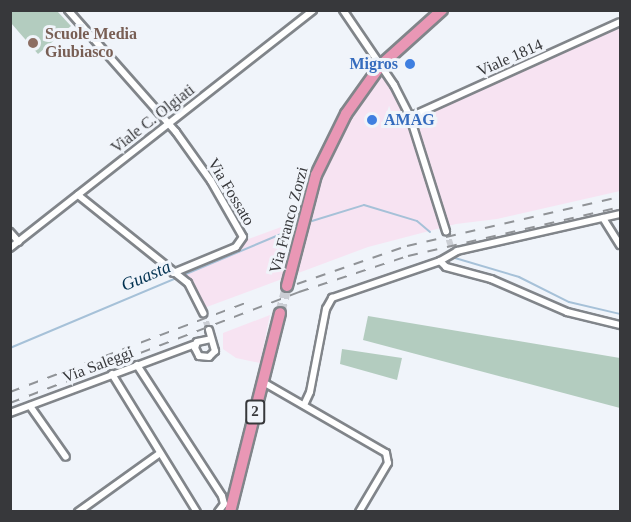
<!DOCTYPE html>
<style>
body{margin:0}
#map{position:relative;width:631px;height:522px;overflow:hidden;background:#f0f4fa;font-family:Georgia,serif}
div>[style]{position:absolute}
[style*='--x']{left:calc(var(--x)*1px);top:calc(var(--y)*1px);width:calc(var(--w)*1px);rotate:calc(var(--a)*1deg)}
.industrial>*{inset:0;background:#f7e3f2}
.green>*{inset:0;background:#b3ccbf}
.stream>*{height:2px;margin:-1px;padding:0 1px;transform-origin:1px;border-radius:1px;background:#a6c1d8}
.minor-tunnel>*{height:6px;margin-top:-3px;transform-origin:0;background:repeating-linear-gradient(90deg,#cbced4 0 6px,transparent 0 9px)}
.primary-tunnel>*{height:10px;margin-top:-5px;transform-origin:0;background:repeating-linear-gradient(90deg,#cbced4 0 10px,transparent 0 15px)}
.roads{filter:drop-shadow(2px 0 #81858a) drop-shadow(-2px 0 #81858a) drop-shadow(0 2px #81858a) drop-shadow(0 -2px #81858a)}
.minor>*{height:6px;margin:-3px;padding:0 3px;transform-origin:3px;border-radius:3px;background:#fff}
.primary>*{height:10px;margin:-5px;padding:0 5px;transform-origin:5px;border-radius:5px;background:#e997b5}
.rail>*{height:2px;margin-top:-1px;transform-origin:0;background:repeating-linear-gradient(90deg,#909397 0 10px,transparent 0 20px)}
.dots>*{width:16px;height:16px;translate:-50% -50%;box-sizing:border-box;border:3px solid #f0f4fa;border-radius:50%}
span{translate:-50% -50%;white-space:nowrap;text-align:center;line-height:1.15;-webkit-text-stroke:6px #f0f4fa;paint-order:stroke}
.shield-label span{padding:2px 4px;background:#f0f4fa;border:2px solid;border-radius:4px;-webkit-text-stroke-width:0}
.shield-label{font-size:15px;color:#37383b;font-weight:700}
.education-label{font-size:16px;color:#785e54;font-weight:700}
.left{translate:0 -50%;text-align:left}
.street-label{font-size:16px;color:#37383b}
.shop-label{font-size:16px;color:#366cbe;font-weight:700}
.right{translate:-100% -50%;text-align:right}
.water-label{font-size:18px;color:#023251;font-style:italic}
.frame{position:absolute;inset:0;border:12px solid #37383b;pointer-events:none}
</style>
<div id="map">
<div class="industrial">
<div style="clip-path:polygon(620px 22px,620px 191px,497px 219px,456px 224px,368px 247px,204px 308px,180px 274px,243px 241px,303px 219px,316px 175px,381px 65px,409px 117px)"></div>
<div style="clip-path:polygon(270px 315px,260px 363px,236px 358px,223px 349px,223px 333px)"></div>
</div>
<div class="green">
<div style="clip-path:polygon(10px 11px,57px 11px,71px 26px,38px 54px,11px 23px)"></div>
<div style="clip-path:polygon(368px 316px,620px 358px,620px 408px,363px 340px)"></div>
<div style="clip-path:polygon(342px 349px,402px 358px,397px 380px,340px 364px)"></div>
</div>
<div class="stream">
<div style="--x:312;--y:221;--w:54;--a:-17.1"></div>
<div style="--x:364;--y:205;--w:55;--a:16.8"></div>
<div style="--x:417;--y:221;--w:17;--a:40"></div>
<div style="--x:455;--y:258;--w:67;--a:16.5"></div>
<div style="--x:519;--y:277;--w:56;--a:26.6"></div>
<div style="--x:569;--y:302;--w:52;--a:13.2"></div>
<div style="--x:10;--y:348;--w:307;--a:-22.8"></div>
</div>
<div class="minor-tunnel">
<div style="--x:446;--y:231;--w:20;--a:72"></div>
<div style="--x:203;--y:313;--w:18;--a:71"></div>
</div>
<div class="primary-tunnel">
<div style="--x:280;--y:313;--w:28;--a:-75"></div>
</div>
<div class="roads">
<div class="minor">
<div style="--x:68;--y:10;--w:163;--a:48.5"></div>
<div style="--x:176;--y:132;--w:60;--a:54.5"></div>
<div style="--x:211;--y:181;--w:64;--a:60.3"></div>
<div style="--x:243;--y:237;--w:12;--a:125"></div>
<div style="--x:236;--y:247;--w:68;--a:157.6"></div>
<div style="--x:343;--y:10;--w:91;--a:55.8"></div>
<div style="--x:394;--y:85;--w:36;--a:63"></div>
<div style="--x:410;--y:117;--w:120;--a:72.5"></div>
<div style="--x:410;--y:117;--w:230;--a:-24.3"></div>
<div style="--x:78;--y:195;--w:141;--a:38.7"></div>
<div style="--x:188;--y:283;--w:34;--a:63"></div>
<div style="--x:603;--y:218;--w:32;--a:58"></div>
<div style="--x:10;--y:232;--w:13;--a:48"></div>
<div style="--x:10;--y:248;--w:385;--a:-38.1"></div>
<div style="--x:440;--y:261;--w:8;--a:45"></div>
<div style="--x:446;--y:267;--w:47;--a:14.9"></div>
<div style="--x:491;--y:279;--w:83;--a:23.5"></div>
<div style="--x:567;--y:312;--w:55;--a:13.8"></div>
<div style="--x:209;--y:330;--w:22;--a:74"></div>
<div style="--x:215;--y:351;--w:8;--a:135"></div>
<div style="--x:209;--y:357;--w:10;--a:-174"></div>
<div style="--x:199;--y:356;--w:9;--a:-117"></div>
<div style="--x:195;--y:348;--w:6;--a:-72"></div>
<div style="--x:197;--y:342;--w:14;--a:-12"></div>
<div style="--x:137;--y:365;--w:156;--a:57"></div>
<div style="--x:222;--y:496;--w:8;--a:76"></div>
<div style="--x:224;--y:504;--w:10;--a:127"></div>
<div style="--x:112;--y:374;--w:162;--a:58.4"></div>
<div style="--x:263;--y:382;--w:142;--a:30"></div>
<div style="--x:386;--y:453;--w:10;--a:79"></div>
<div style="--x:388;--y:463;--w:57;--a:120.6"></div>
<div style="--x:304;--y:405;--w:14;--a:-65"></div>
<div style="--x:310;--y:392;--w:85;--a:-79.1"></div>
<div style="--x:326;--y:309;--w:13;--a:-61"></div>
<div style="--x:332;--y:298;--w:114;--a:-18.9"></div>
<div style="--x:440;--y:261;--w:20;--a:-30"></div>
<div style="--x:457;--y:251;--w:167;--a:-12.8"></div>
<div style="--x:30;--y:406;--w:62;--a:54.8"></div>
<div style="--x:10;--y:413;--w:198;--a:-20.4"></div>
<div style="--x:78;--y:512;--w:101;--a:-35.7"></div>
</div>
<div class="primary">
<div style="--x:287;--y:286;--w:115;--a:-75.4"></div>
<div style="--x:316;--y:175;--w:68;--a:-63.8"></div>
<div style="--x:346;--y:114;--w:60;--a:-54.5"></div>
<div style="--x:381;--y:65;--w:82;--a:-42"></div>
<div style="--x:230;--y:512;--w:205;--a:-75.9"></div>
</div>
</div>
<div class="rail">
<div style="--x:297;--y:284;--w:116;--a:-19.1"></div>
<div style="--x:407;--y:246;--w:219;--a:-13"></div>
<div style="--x:10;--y:392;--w:252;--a:-20.7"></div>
<div style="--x:10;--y:403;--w:310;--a:-21"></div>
<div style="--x:299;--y:292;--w:115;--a:-18.3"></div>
<div style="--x:408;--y:256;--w:218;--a:-13"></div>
</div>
<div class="dots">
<div style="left:33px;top:43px;background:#8d6e63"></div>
<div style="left:410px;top:64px;background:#3f7fe0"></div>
<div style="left:372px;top:120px;background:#3f7fe0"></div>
</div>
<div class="shield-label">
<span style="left:255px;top:412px">2</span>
</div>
<div class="education-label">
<span class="left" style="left:45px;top:43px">Scuole Media<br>Giubiasco</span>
</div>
<div class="street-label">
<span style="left:510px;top:58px;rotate:-24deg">Viale 1814</span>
<span style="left:153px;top:119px;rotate:-38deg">Viale C. Olgiati</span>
<span style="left:231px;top:192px;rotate:59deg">Via Fossato</span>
<span style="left:289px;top:220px;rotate:-75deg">Via Franco Zorzi</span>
<span style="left:98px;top:365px;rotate:-21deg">Via Saleggi</span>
</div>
<div class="shop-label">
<span class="right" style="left:398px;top:64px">Migros</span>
<span class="left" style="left:384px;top:120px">AMAG</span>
</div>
<div class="water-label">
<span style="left:146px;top:276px;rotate:-23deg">Guasta</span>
</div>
<div class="frame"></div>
</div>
